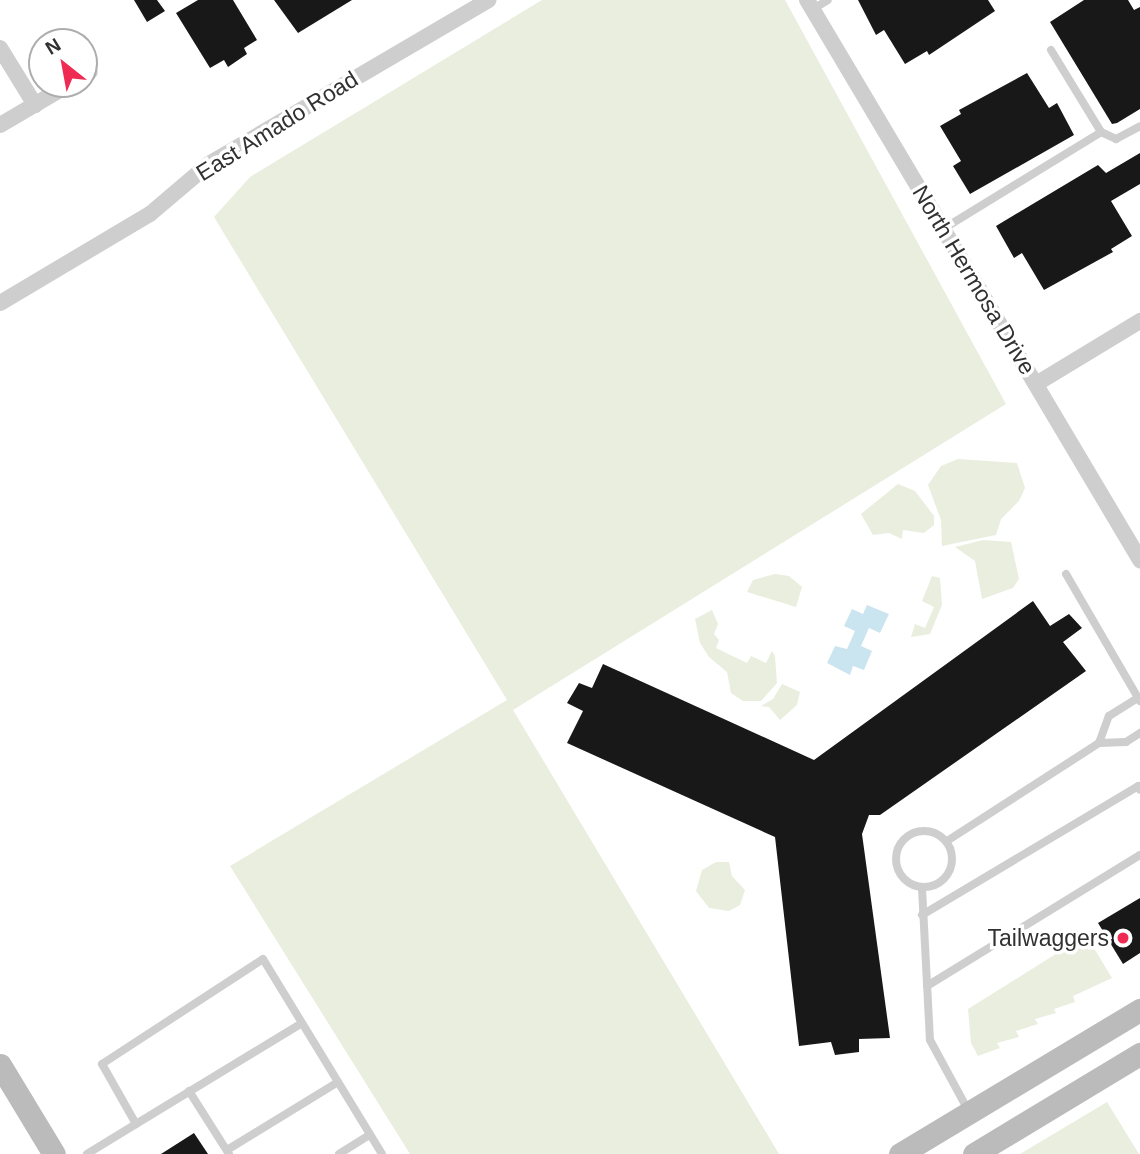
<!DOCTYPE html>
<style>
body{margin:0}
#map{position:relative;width:1140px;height:1154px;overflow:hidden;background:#fff;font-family:Arial,sans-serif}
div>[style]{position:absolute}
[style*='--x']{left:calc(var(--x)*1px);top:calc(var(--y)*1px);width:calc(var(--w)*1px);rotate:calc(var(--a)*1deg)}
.green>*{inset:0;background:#e9eede}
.water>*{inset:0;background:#cae5ef}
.building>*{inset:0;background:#181818}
.lane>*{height:8px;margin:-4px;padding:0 4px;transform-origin:4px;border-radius:4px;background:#cecece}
.lane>.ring{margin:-4px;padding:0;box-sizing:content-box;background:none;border:8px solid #cecece;border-radius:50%}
.street>*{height:16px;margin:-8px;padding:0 8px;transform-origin:8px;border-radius:8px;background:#cecece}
.secondary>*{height:23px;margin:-11.5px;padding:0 11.5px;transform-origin:11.5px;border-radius:11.5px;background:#bbb}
.dots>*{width:19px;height:19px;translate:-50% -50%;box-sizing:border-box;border:4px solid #fff;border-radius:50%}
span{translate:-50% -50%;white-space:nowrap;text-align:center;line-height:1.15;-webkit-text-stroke:7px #fff;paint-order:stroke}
.street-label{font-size:23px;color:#313131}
.poi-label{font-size:23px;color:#313131}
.right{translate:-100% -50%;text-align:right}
.north{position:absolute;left:28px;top:28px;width:70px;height:70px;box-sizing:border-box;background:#fff;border:2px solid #adadad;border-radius:50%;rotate:329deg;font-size:19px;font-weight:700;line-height:28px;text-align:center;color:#313131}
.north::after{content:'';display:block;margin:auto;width:24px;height:32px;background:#ef2b53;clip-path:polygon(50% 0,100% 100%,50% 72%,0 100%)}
</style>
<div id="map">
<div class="green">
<div style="clip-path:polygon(542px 0,785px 0,1006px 404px,513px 710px,779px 1154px,410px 1154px,230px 866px,507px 700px,214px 217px,250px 177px)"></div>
<div style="clip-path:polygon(958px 459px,1017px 463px,1025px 488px,1019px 501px,1001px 519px,996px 535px,942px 546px,941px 520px,928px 485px,941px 466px)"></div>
<div style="clip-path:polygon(898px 484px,915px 491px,934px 516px,934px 525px,924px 533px,903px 530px,902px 539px,889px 533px,873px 535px,861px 514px)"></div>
<div style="clip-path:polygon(983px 540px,1011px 542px,1019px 579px,1013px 588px,982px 599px,975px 561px,955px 547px)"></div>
<div style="clip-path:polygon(775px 574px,789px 576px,802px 587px,796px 607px,747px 592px,753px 580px)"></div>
<div style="clip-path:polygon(932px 576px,940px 578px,942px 605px,930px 634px,911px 637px,915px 624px,925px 628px,934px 607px,922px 601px)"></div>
<div style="clip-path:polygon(712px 610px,718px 624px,714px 634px,719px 640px,716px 648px,747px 663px,751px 656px,766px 663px,772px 651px,775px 656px,777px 683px,761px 701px,743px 701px,731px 693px,727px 672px,709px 657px,700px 643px,695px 619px)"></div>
<div style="clip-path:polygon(782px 684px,800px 692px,797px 705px,780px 720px,769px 707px,761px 706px,773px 699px)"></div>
<div style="clip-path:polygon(716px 862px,729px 862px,732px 876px,745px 890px,740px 905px,729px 911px,709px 908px,696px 891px,702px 870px)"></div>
<div style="clip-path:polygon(1086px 935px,1112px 978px,1073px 996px,1075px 1002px,1054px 1009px,1056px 1013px,1035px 1019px,1038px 1024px,1016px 1031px,1019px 1037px,997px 1043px,1000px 1048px,978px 1056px,971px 1043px,968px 1009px)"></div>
<div style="clip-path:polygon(1107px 1102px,1139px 1154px,1020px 1154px)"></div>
</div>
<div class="water">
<div style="clip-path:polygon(867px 605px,889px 614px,880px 633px,869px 628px,861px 646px,872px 651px,864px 670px,853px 666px,850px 675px,827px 663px,835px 646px,847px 649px,855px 631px,844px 626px,852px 609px,863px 614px)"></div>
</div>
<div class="building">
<div style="clip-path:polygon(134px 0,157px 0,165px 11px,147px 22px)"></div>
<div style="clip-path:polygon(198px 0,233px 0,257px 40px,244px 48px,247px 54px,228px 67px,224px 60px,210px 68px,176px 13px)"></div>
<div style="clip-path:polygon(274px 0,352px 0,298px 33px)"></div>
<div style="clip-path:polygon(858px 0,988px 0,995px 11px,929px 55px,927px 51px,905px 64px,884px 30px,876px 35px)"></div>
<div style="clip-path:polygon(1084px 0,1128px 0,1134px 10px,1140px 7px,1140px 109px,1117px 123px,1112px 124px,1050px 22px)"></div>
<div style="clip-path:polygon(1027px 73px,1049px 108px,1057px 103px,1074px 135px,970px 194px,953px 166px,961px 161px,940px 126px,961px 114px,959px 110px)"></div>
<div style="clip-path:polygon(1140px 153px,1140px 184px,1111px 201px,1132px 236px,1111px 249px,1113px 252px,1044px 290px,1022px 253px,1014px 258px,996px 226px,1098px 165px,1106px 173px)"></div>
<div style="clip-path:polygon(1033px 601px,1050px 626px,1069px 614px,1082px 628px,1063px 642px,1086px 671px,880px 815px,869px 815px,862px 834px,890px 1038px,859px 1039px,859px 1052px,835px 1055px,831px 1042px,799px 1046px,775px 837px,567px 743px,583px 711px,567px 703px,579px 683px,592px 688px,603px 664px,814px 760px)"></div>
<div style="clip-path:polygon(1140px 898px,1140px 953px,1123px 964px,1098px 923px)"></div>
<div style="clip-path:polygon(194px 1133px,208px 1154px,161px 1154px)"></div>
</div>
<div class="lane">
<div style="--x:813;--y:9;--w:17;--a:-31"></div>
<div style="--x:1051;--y:50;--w:96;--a:58.6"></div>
<div style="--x:943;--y:229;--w:185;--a:-31.5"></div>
<div style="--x:1101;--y:132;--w:17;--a:25"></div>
<div style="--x:1116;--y:139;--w:27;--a:-28"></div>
<div style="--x:1066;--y:574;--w:147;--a:59.8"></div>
<div style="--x:1099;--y:743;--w:29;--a:-70"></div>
<div style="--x:1109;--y:716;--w:36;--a:-32"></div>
<div class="ring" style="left:896px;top:831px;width:48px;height:48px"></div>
<div style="--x:947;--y:841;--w:181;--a:-32.8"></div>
<div style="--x:1099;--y:743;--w:27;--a:-2"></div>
<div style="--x:1126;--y:742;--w:17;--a:-33"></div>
<div style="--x:922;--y:888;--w:152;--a:87"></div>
<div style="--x:930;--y:1040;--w:80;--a:61.5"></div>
<div style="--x:922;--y:915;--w:252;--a:-30.8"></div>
<div style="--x:1138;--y:786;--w:4;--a:63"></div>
<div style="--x:927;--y:986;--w:250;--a:-31.6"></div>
<div style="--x:189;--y:1091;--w:75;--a:57.6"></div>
<div style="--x:136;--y:1124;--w:194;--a:-31.3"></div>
<div style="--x:227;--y:1150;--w:130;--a:-31.5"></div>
<div style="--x:87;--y:1154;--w:57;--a:-31.5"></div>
<div style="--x:136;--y:1124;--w:69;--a:-119.5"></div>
<div style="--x:102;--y:1064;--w:192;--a:-33.1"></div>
<div style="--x:263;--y:959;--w:228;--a:58.6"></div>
<div style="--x:339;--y:1154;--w:36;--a:-32"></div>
</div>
<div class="street">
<div style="--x:807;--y:0;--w:652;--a:59.26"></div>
<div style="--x:0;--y:48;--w:67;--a:58.4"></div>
<div style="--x:84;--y:76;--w:7;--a:-34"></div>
<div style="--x:0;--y:125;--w:81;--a:-30.4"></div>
<div style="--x:0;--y:303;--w:174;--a:-30.7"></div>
<div style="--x:150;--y:214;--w:77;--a:-40.3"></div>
<div style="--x:209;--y:164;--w:324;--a:-30.4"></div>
<div style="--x:1036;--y:384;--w:122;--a:-31.2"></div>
</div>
<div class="secondary">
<div style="--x:0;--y:1065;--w:104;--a:58.8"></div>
<div style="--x:900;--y:1154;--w:280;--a:-31"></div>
<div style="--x:974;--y:1154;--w:194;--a:-31.1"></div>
</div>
<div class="dots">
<div style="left:1123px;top:938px;background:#ef2b53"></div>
</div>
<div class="street-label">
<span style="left:277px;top:126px;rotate:-32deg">East Amado Road</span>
<span style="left:974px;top:280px;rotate:59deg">North Hermosa Drive</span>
</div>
<div class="poi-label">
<span class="right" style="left:1109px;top:938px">Tailwaggers</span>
</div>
<div class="north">N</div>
</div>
